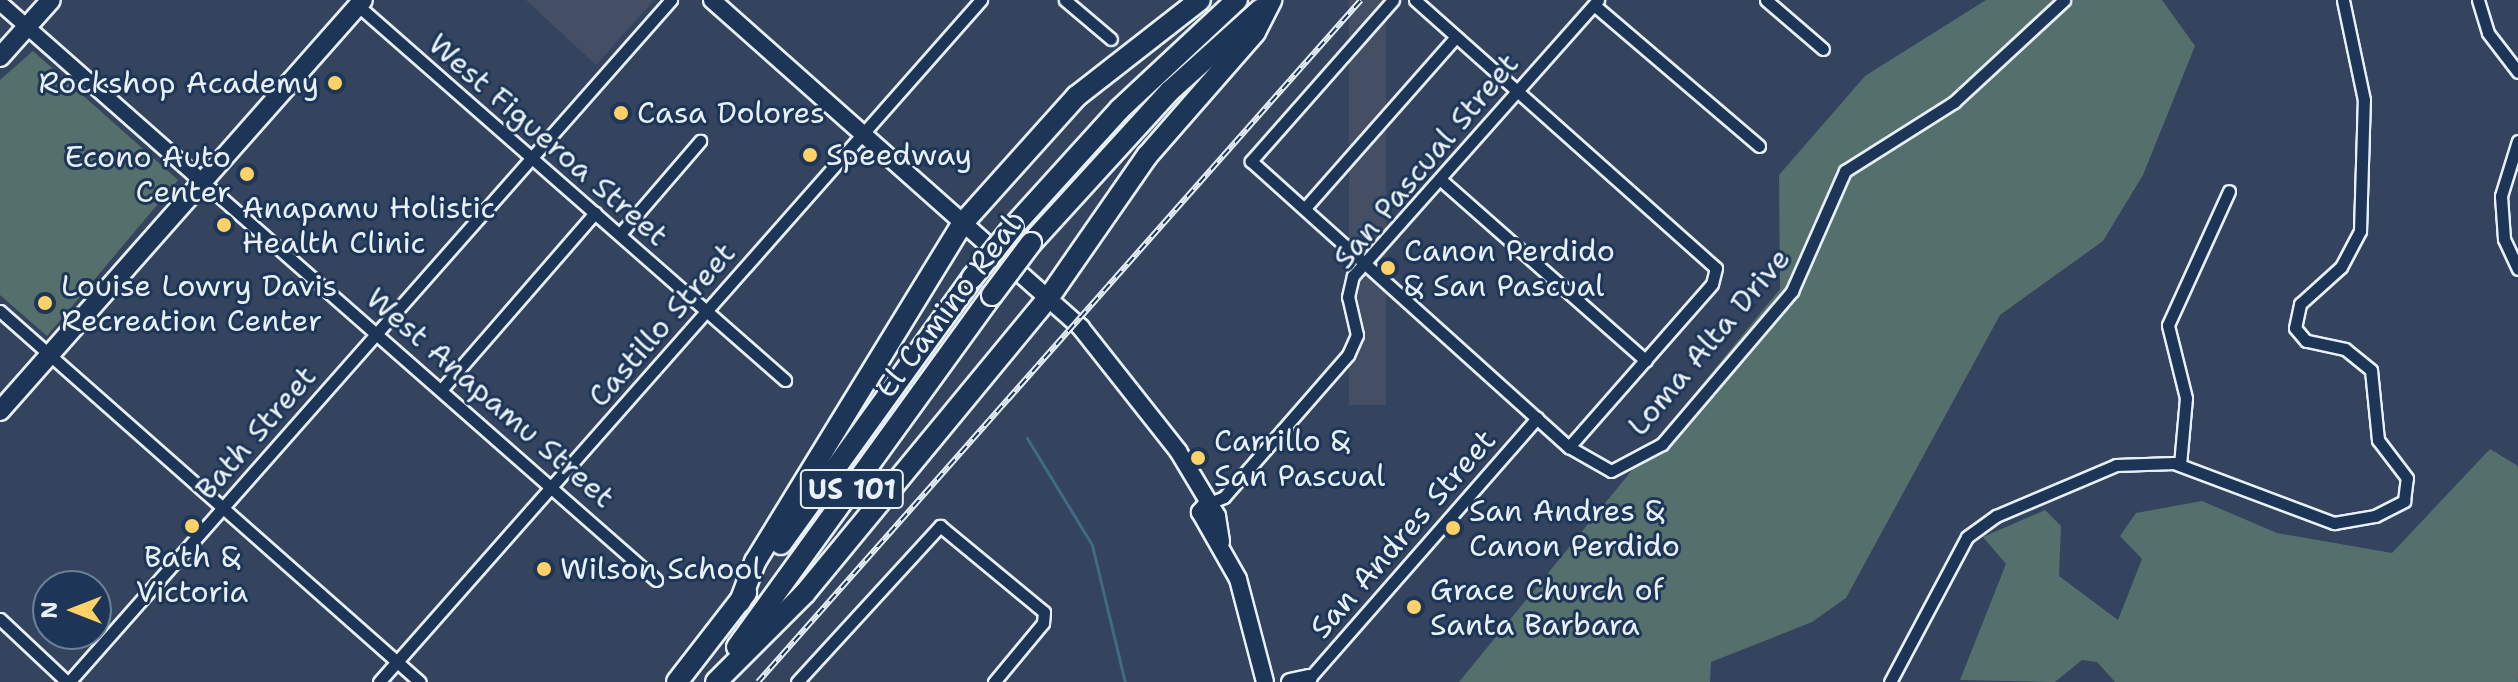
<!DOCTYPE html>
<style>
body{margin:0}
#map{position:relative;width:2518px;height:682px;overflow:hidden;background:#34445f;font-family:"Shantell Sans",sans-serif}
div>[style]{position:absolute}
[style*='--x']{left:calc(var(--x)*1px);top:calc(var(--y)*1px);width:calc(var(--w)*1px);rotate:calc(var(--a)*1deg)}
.built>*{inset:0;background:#444f65;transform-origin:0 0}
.green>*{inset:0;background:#556f6c}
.stream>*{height:3px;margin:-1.5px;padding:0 1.5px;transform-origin:1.5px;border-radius:1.5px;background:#3f6b83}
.roads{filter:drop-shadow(2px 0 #e8f1f8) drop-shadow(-2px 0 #e8f1f8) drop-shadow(0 2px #e8f1f8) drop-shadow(0 -2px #e8f1f8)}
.minor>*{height:11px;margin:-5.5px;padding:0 5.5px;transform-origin:5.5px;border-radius:5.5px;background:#1d3557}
.tertiary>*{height:14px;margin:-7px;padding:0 7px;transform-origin:7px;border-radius:7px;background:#1d3557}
.secondary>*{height:16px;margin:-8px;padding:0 8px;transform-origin:8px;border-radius:8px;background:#1d3557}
.primary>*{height:18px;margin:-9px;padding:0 9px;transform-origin:9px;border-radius:9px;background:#1d3557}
.motorway>*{height:20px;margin:-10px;padding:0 10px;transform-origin:10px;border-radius:10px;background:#1d3557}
.rail>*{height:6px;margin-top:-3px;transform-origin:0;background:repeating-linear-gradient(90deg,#1d3557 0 9px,#e8f1f8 0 18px);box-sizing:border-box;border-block:2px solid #e8f1f8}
.bridges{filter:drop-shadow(2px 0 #e8f1f8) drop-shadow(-2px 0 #e8f1f8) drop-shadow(0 2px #e8f1f8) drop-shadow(0 -2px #e8f1f8)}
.motorway-bridge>*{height:20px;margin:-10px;padding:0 10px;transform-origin:10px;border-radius:10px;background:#1d3557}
.dots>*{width:22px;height:22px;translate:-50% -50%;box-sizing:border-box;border:4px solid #1d3557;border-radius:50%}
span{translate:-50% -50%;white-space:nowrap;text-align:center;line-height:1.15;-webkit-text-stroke:6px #1d3557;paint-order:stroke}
.shield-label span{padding:2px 6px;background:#1d3557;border:2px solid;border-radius:6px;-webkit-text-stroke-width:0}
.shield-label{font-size:28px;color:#e8f1f8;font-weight:700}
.poi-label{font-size:30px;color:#e8f1f8}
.right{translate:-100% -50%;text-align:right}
.left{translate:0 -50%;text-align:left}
.street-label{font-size:30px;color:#e8f1f8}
.north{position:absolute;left:32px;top:570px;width:80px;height:80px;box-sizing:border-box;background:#1d3557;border:2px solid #6e8097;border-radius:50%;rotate:270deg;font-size:22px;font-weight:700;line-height:32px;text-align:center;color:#e8f1f8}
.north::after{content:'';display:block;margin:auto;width:28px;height:36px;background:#ffd166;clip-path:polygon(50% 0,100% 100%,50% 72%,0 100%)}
</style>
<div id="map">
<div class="built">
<div style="clip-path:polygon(526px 0,654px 0,596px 65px)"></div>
<div style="left:1349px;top:0;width:37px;height:405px"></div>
</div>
<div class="green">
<div style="clip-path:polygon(1986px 0,2162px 0,2195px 46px,2143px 175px,2103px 241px,2000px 315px,1846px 598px,1812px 622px,1711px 662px,1710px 682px,1459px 682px,1780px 289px,1779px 175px,1865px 76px)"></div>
<div style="clip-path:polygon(33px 51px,178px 180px,47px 336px,0 295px,0 80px)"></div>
<div style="clip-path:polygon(2490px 449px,2518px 466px,2518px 682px,2115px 682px,2097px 662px,2082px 660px,2055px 682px,1960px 680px,2006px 564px,1983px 537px,2045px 510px,2061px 526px,2059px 576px,2118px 620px,2142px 559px,2120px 536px,2136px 513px,2202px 501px,2277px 533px,2392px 553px)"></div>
</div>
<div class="stream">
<div style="--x:1027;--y:438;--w:125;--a:58.7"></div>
<div style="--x:1092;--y:545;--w:141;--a:76.5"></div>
<div style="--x:2517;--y:682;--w:3;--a:-72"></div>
</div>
<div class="roads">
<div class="minor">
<div style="--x:1065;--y:0;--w:60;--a:40.3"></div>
<div style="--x:1393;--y:0;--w:215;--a:131.4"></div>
<div style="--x:1251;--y:161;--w:428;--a:42"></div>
<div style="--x:1569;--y:447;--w:48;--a:29.7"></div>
<div style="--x:1611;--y:471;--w:58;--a:-27.9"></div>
<div style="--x:1662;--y:444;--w:201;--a:-49.6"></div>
<div style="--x:1792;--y:291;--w:131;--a:-66.2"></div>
<div style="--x:1845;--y:171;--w:129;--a:-32.3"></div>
<div style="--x:1954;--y:102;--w:150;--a:-42.8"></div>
<div style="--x:1415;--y:0;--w:403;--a:41.7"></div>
<div style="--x:1716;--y:268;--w:16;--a:104"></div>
<div style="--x:1712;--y:284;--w:217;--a:131.3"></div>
<div style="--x:1766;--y:0;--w:75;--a:40.7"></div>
<div style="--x:2478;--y:0;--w:34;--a:73"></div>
<div style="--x:2488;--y:33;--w:49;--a:52.4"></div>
<div style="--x:355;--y:3;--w:572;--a:41.24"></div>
<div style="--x:1594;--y:5;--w:217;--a:40.5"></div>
<div style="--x:2518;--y:141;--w:58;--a:107.2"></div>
<div style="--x:2501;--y:196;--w:43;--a:86"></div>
<div style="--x:2504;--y:239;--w:33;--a:65"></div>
<div style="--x:1441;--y:180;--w:273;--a:41.4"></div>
<div style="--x:203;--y:182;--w:603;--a:41.3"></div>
<div style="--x:1305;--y:208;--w:227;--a:-48.6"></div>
<div style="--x:620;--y:234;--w:123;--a:-49.3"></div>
<div style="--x:0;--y:311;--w:560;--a:41.46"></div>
<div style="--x:441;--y:390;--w:235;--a:-49"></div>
<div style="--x:2180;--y:465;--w:67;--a:-84.9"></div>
<div style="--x:2186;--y:398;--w:75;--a:-103.9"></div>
<div style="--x:2168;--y:325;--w:147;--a:-65.5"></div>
<div style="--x:1207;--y:504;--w:18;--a:-22"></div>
<div style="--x:1224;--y:497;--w:189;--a:-48.9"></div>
<div style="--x:1348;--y:355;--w:22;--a:-66"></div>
<div style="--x:1357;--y:335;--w:39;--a:-103"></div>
<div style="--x:1348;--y:297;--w:22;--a:-77"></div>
<div style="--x:1353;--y:276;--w:369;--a:-48.4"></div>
<div style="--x:0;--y:619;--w:92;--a:43.2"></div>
<div style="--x:69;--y:682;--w:910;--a:-48.57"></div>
<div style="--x:379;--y:682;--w:910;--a:-48.57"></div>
<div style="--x:797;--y:682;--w:212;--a:-47.5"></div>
<div style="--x:940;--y:526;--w:135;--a:39.6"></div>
<div style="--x:1044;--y:612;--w:11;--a:95"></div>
<div style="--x:1043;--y:623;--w:77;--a:129.7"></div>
<div style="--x:1306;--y:682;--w:351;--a:-48.8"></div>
<div style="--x:1890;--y:682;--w:164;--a:-62"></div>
<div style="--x:1967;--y:537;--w:36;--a:-36"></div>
<div style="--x:1996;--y:516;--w:130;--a:-23"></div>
<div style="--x:2116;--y:465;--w:58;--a:-2"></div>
<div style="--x:2174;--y:463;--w:171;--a:20.6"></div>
<div style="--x:2334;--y:523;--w:42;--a:-9.7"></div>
<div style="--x:2375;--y:516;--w:33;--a:-27"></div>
<div style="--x:2404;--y:501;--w:23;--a:-83"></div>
<div style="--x:2407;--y:478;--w:48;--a:-127.3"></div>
<div style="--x:2378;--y:440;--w:70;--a:-95.7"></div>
<div style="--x:2371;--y:370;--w:33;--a:-141"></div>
<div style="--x:2345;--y:349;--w:40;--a:-168"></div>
<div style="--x:2306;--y:341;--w:17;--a:-130"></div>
<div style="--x:2295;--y:328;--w:25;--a:-78"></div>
<div style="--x:2300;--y:304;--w:55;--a:-42.1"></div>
<div style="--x:2341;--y:267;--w:41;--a:-62.2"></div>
<div style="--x:2360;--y:231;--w:131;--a:-88.3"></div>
<div style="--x:2364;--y:100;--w:102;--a:-101.9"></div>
</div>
<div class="tertiary">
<div style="--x:0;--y:3;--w:271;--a:41.4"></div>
</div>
<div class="secondary">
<div style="--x:712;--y:0;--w:494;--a:41.6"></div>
<div style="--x:1081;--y:328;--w:157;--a:51.7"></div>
<div style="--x:1178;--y:451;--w:76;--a:59"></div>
<div style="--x:1217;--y:516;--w:26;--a:81"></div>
<div style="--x:1207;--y:504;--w:11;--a:131"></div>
<div style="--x:1200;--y:512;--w:77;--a:60.4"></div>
<div style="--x:1238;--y:579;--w:106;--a:75.3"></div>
<div style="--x:1290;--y:682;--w:19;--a:-12"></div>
</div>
<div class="primary">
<div style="--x:0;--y:57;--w:76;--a:-48.2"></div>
<div style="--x:0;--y:411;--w:548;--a:-48.55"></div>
</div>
<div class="motorway">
<div style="--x:1013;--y:227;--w:159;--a:-47.8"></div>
<div style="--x:1120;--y:109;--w:160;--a:-43"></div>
<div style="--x:1031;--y:243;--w:206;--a:-47.6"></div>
<div style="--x:1170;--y:91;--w:122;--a:-42"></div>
<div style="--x:781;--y:544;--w:327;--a:-54.3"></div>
<div style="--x:740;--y:602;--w:43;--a:-69.4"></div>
<div style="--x:755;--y:562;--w:396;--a:-58.5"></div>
<div style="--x:962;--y:224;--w:172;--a:-48.1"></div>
<div style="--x:1077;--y:96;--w:156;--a:-38"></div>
<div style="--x:737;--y:647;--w:435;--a:-54.1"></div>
<div style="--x:677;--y:682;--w:113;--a:-52.2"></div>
<div style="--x:716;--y:682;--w:126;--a:-45"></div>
<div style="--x:805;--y:593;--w:384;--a:-50.5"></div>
<div style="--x:1049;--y:297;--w:172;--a:-55.2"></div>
<div style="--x:1147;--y:156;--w:164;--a:-48.9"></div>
<div style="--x:1255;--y:32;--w:36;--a:-63"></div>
</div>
</div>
<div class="rail">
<div style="--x:758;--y:682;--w:910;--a:-48.52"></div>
</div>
<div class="bridges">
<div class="motorway-bridge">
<div style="--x:972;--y:278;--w:65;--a:-51.2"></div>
<div style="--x:992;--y:295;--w:65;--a:-53.1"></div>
</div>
</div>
<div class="dots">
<div style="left:335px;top:83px;background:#ffd166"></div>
<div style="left:621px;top:113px;background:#ffd166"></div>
<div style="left:810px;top:155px;background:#ffd166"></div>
<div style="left:247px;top:174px;background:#ffd166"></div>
<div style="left:224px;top:225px;background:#ffd166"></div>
<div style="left:1388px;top:268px;background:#ffd166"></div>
<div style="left:45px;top:303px;background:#ffd166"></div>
<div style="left:1198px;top:458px;background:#ffd166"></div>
<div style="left:192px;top:526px;background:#ffd166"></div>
<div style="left:1453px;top:528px;background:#ffd166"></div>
<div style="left:544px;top:569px;background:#ffd166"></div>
<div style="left:1414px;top:607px;background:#ffd166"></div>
</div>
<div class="shield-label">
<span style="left:852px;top:489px">US 101</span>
</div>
<div class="poi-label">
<span class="right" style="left:319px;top:83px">Rockshop Academy</span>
<span class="left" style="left:637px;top:113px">Casa Dolores</span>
<span class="left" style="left:826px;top:155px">Speedway</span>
<span class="right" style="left:231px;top:174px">Econo Auto<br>Center</span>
<span class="left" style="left:242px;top:225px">Anapamu Holistic<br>Health Clinic</span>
<span class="left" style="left:1404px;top:268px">Canon Perdido<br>&amp; San Pascual</span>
<span class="left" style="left:61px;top:303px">Louise Lowry Davis<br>Recreation Center</span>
<span class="left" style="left:1214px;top:458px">Carrillo &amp;<br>San Pascual</span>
<span class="left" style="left:1469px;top:528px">San Andres &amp;<br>Canon Perdido</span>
<span style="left:192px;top:574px">Bath &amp;<br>Victoria</span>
<span class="left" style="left:560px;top:569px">Wilson School</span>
<span class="left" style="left:1430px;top:607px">Grace Church of<br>Santa Barbara</span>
</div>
<div class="street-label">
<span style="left:548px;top:140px;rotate:41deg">West Figueroa Street</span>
<span style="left:1426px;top:161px;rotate:-50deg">San Pascual Street</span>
<span style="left:948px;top:307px;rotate:-53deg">El Camino Real</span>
<span style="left:662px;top:325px;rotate:-49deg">Castillo Street</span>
<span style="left:1709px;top:342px;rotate:-50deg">Loma Alta Drive</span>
<span style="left:490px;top:398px;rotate:41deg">West Anapamu Street</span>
<span style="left:256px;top:433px;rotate:-49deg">Bath Street</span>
<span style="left:1403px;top:534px;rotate:-49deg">San Andres Street</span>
</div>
<div class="north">N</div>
</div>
